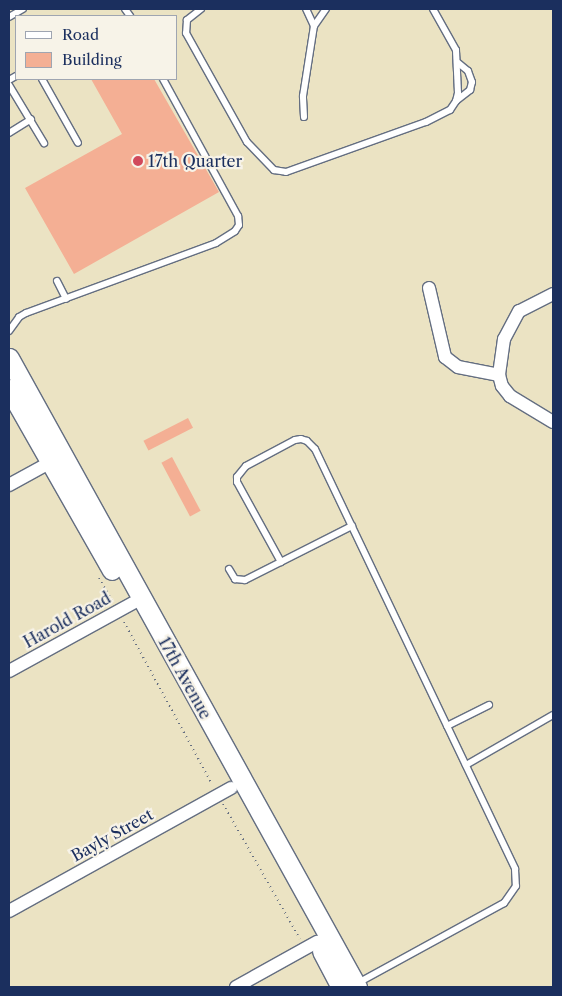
<!DOCTYPE html>
<style>
body{margin:0}
#map{position:relative;width:562px;height:996px;overflow:hidden;background:#ebe3c3;font-family:"Libre Caslon Text",serif}
div>[style]{position:absolute}
[style*='--x']{left:calc(var(--x)*1px);top:calc(var(--y)*1px);width:calc(var(--w)*1px);rotate:calc(var(--a)*1deg)}
.building>*{inset:0;background:#f4af94;transform-origin:0 0}
.path>*{height:2px;margin-top:-1px;transform-origin:0;background:repeating-linear-gradient(90deg,#646e81 0 1px,transparent 0 5px)}
.roads{filter:drop-shadow(1px 0 #646e81) drop-shadow(-1px 0 #646e81) drop-shadow(0 1px #646e81) drop-shadow(0 -1px #646e81)}
.service>*{height:6px;margin:-3px;padding:0 3px;transform-origin:3px;border-radius:3px;background:#fff}
.minor>*{height:12px;margin:-6px;padding:0 6px;transform-origin:6px;border-radius:6px;background:#fff}
.primary>*{height:19px;margin:-9.5px;padding:0 9.5px;transform-origin:9.5px;border-radius:9.5px;background:#fff}
.dots>*{width:14px;height:14px;translate:-50% -50%;box-sizing:border-box;border:2px solid #f7f3e8;border-radius:50%}
span{translate:-50% -50%;white-space:nowrap;text-align:center;line-height:1.15;-webkit-text-stroke:4.5px #f7f3e8;paint-order:stroke}
.poi-label{font-size:16px;color:#1b2f5e}
.left{translate:0 -50%;text-align:left}
.street-label{font-size:16px;color:#1b2f5e}
.frame{position:absolute;inset:0;border:10px solid #1b2f5e;pointer-events:none}
.legend{position:absolute;left:15px;top:15px;width:162px;height:65px;box-sizing:border-box;background:#f7f3e8;border:1px solid #9fa5b1;margin:0;padding:6px 9px;list-style:none;font-size:15px;color:#1b2f5e}
.legend li{display:flex;align-items:center;gap:10px;height:25px}
.legend b{width:25px;border:1px solid #9fa5b1}
</style>
<div id="map">
<div class="building">
<div style="clip-path:polygon(91px 79px,154px 79px,219px 192px,74px 274px,25px 188px,122px 134px)"></div>
<div style="left:188px;top:418px;width:11px;height:50px;rotate:63deg"></div>
<div style="left:172px;top:457px;width:61px;height:12px;rotate:62deg"></div>
</div>
<div class="path">
<div style="--x:99;--y:578;--w:28;--a:60"></div>
<div style="--x:124;--y:622;--w:184;--a:61.5"></div>
<div style="--x:223;--y:804;--w:155;--a:60.3"></div>
</div>
<div class="roads">
<div class="service">
<div style="--x:125;--y:9;--w:9;--a:54"></div>
<div style="--x:201;--y:9;--w:18;--a:142"></div>
<div style="--x:187;--y:20;--w:13;--a:94"></div>
<div style="--x:186;--y:33;--w:125;--a:60.8"></div>
<div style="--x:247;--y:142;--w:39;--a:46"></div>
<div style="--x:274;--y:170;--w:12;--a:9"></div>
<div style="--x:286;--y:172;--w:149;--a:-19.7"></div>
<div style="--x:426;--y:122;--w:27;--a:-27"></div>
<div style="--x:450;--y:110;--w:11;--a:-56"></div>
<div style="--x:456;--y:101;--w:8;--a:-76"></div>
<div style="--x:458;--y:93;--w:43;--a:-92.7"></div>
<div style="--x:456;--y:50;--w:47;--a:-119.3"></div>
<div style="--x:9;--y:17;--w:16;--a:-30"></div>
<div style="--x:314;--y:26;--w:21;--a:-55"></div>
<div style="--x:42;--y:79;--w:73;--a:60.6"></div>
<div style="--x:9;--y:80;--w:8;--a:-30"></div>
<div style="--x:9;--y:85;--w:68;--a:58.9"></div>
<div style="--x:456;--y:101;--w:18;--a:-38"></div>
<div style="--x:470;--y:90;--w:8;--a:-76"></div>
<div style="--x:472;--y:82;--w:12;--a:-110"></div>
<div style="--x:468;--y:71;--w:14;--a:-141"></div>
<div style="--x:304;--y:117;--w:21;--a:-93"></div>
<div style="--x:303;--y:96;--w:71;--a:-81.1"></div>
<div style="--x:314;--y:26;--w:19;--a:-115"></div>
<div style="--x:9;--y:133;--w:26;--a:-32"></div>
<div style="--x:57;--y:281;--w:20;--a:63"></div>
<div style="--x:9;--y:331;--w:17;--a:-54"></div>
<div style="--x:19;--y:317;--w:8;--a:-30"></div>
<div style="--x:26;--y:313;--w:202;--a:-20.2"></div>
<div style="--x:216;--y:243;--w:22;--a:-32"></div>
<div style="--x:235;--y:231;--w:7;--a:-56"></div>
<div style="--x:239;--y:225;--w:9;--a:-96"></div>
<div style="--x:238;--y:216;--w:156;--a:-118.7"></div>
<div style="--x:281;--y:562;--w:91;--a:-118.8"></div>
<div style="--x:237;--y:482;--w:5;--a:-90"></div>
<div style="--x:237;--y:477;--w:14;--a:-51"></div>
<div style="--x:246;--y:466;--w:55;--a:-28"></div>
<div style="--x:295;--y:440;--w:6;--a:-9"></div>
<div style="--x:301;--y:439;--w:6;--a:18"></div>
<div style="--x:307;--y:441;--w:11;--a:45"></div>
<div style="--x:315;--y:449;--w:465;--a:64.5"></div>
<div style="--x:515;--y:869;--w:17;--a:87"></div>
<div style="--x:516;--y:886;--w:21;--a:125"></div>
<div style="--x:504;--y:903;--w:169;--a:151.3"></div>
<div style="--x:229;--y:569;--w:12;--a:59"></div>
<div style="--x:235;--y:579;--w:10;--a:6"></div>
<div style="--x:245;--y:580;--w:120;--a:-26.8"></div>
<div style="--x:447;--y:726;--w:47;--a:-26.6"></div>
<div style="--x:466;--y:765;--w:100;--a:-29.9"></div>
</div>
<div class="minor">
<div style="--x:429;--y:288;--w:71;--a:76.9"></div>
<div style="--x:445;--y:357;--w:16;--a:38"></div>
<div style="--x:458;--y:367;--w:42;--a:11"></div>
<div style="--x:553;--y:294;--w:38;--a:153"></div>
<div style="--x:519;--y:311;--w:32;--a:118"></div>
<div style="--x:504;--y:339;--w:36;--a:98"></div>
<div style="--x:499;--y:375;--w:11;--a:75"></div>
<div style="--x:502;--y:386;--w:13;--a:51"></div>
<div style="--x:510;--y:396;--w:50;--a:31.2"></div>
<div style="--x:9;--y:485;--w:48;--a:-28.7"></div>
<div style="--x:9;--y:671;--w:152;--a:-28.8"></div>
<div style="--x:9;--y:911;--w:254;--a:-29"></div>
<div style="--x:236;--y:987;--w:93;--a:-29.1"></div>
</div>
<div class="primary">
<div style="--x:9;--y:358;--w:719;--a:61.05"></div>
<div style="--x:9;--y:389;--w:208;--a:60.4"></div>
<div style="--x:322;--y:951;--w:41;--a:62.2"></div>
</div>
</div>
<div class="dots">
<div style="left:138px;top:161px;background:#d1495b"></div>
</div>
<div class="poi-label">
<span class="left" style="left:148px;top:161px">17th Quarter</span>
</div>
<div class="street-label">
<span style="left:67px;top:620px;rotate:-29deg">Harold Road</span>
<span style="left:185px;top:678px;rotate:61deg">17th Avenue</span>
<span style="left:112px;top:835px;rotate:-29deg">Bayly Street</span>
</div>
<div class="frame"></div>
<ul class="legend">
<li><b style="height:6px;background:#fff"></b>Road</li>
<li><b style="height:14px;background:#f4af94"></b>Building</li>
</ul>
</div>
